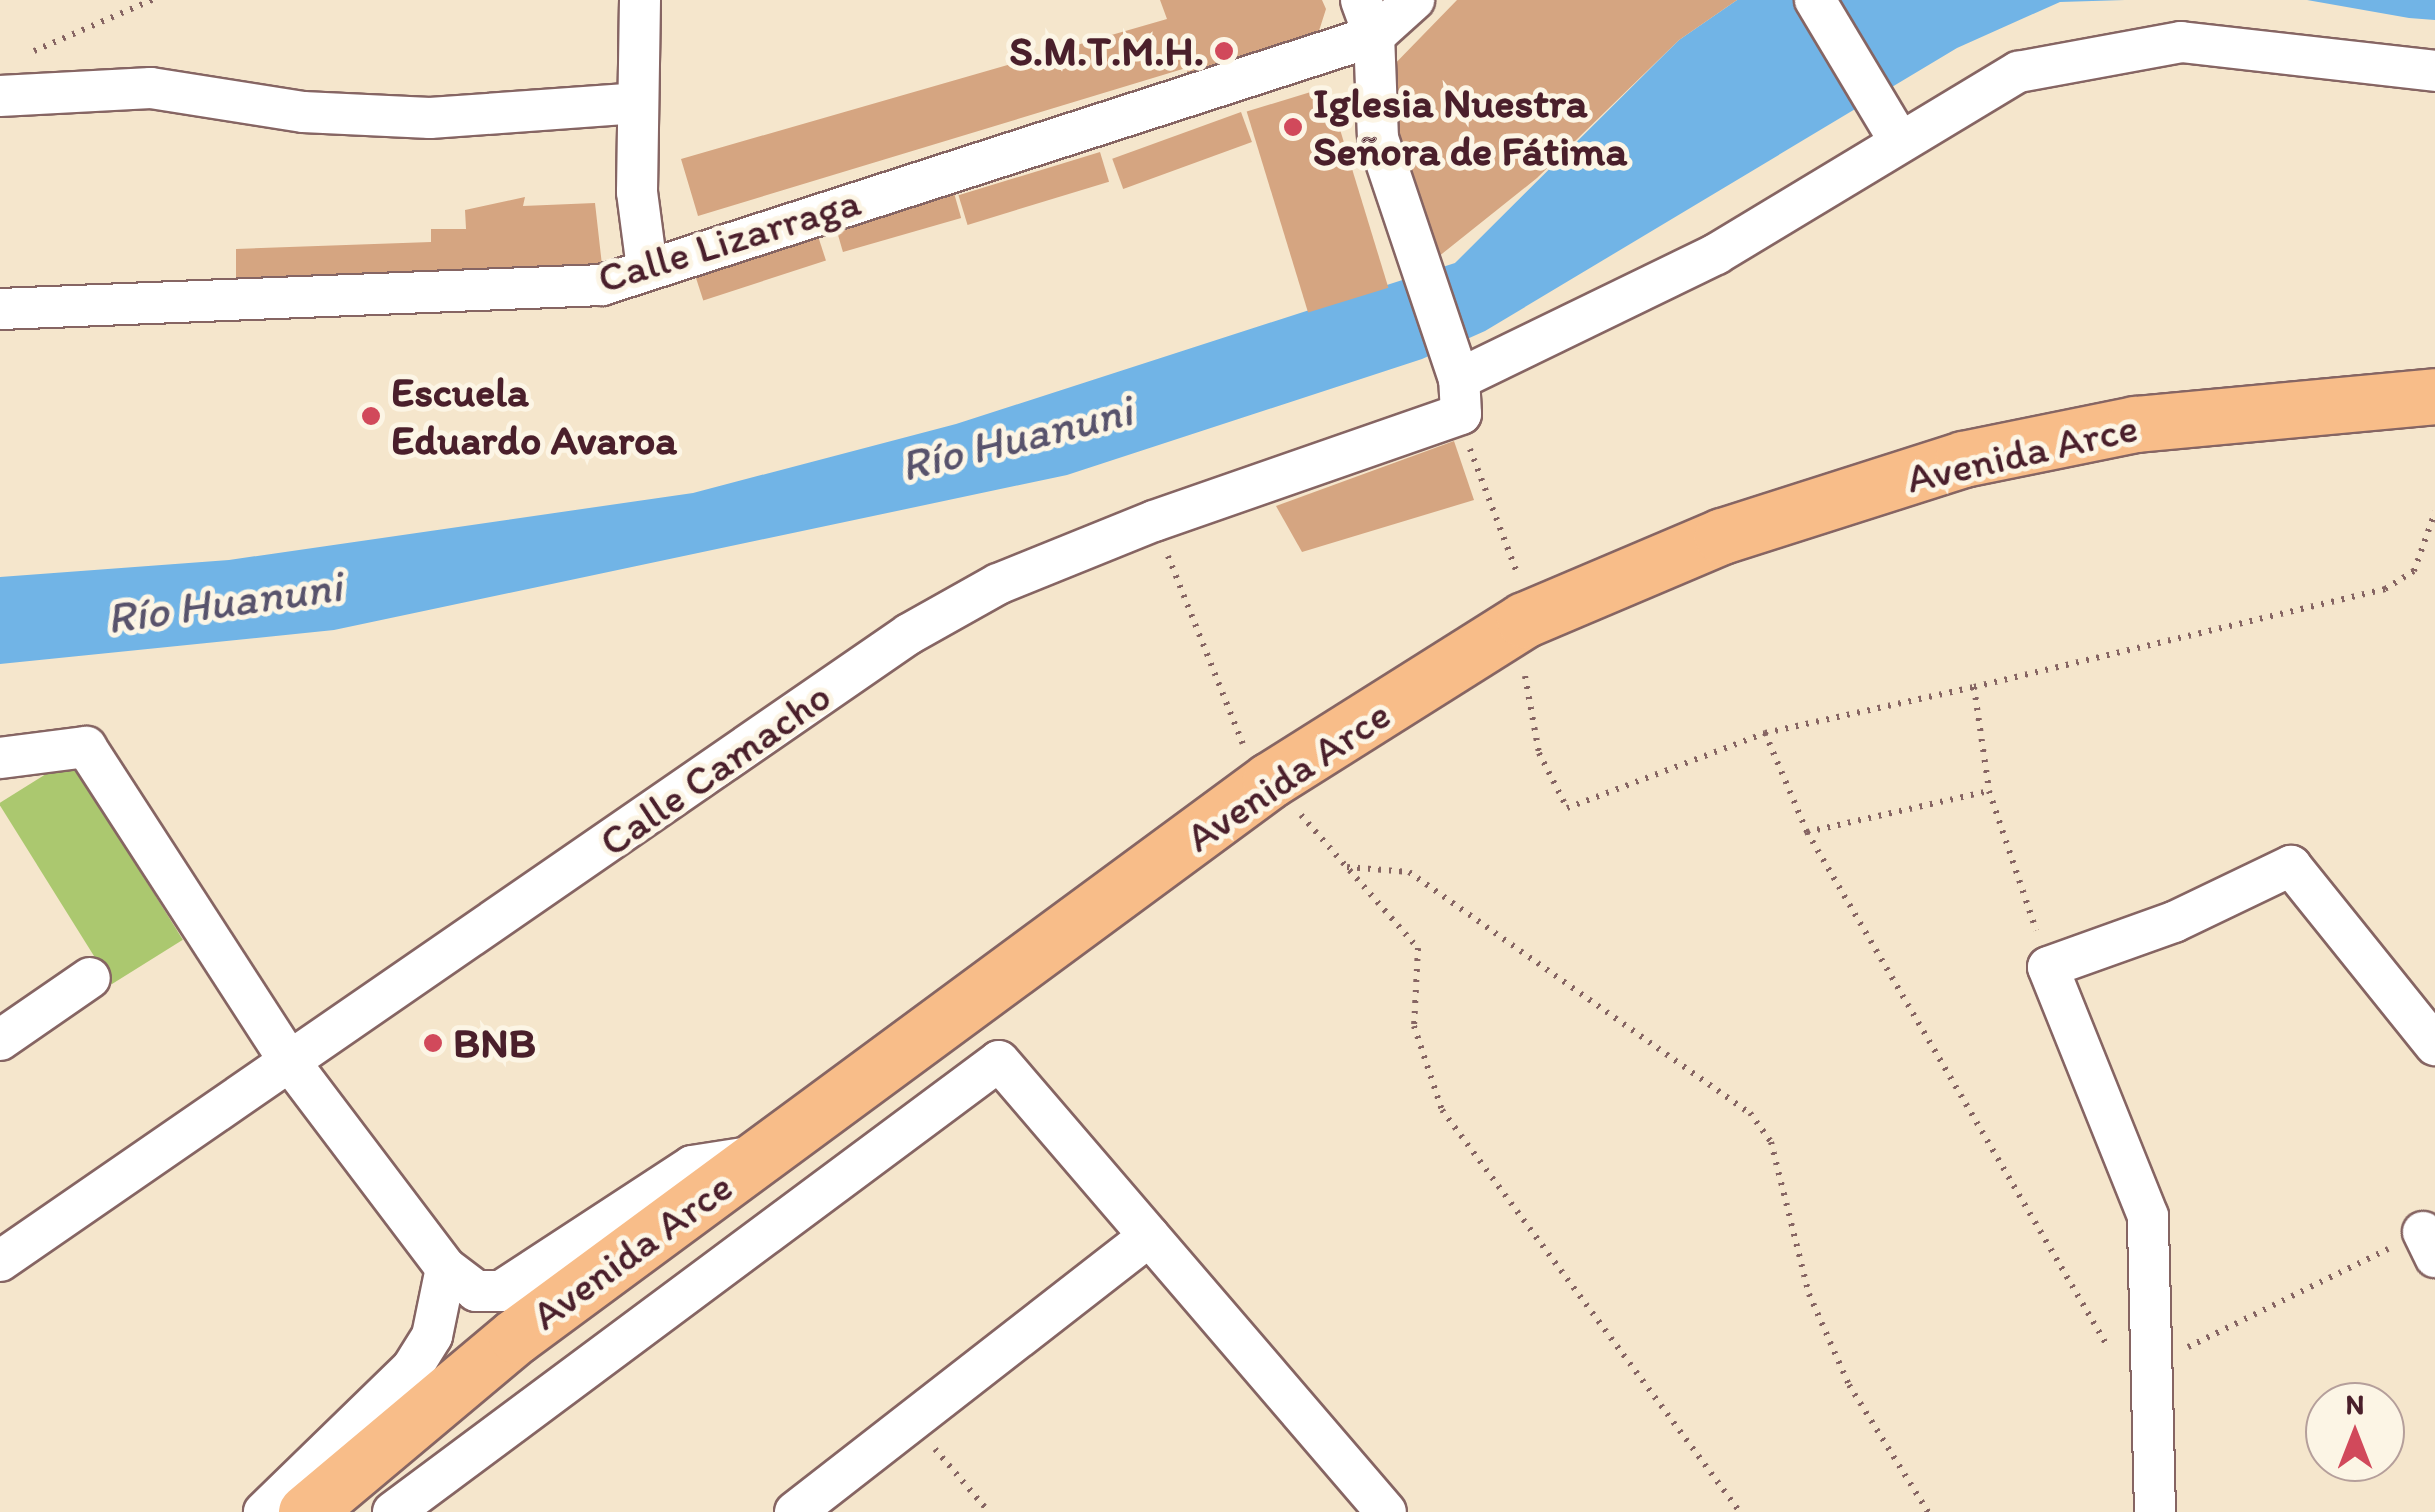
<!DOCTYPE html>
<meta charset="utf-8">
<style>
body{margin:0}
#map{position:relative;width:2435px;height:1512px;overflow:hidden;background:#f5e6cc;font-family:Itim,sans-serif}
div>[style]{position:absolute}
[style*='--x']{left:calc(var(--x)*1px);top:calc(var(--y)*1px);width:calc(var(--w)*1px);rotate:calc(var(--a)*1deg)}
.green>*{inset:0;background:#abc86f;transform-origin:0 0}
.water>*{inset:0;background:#71b4e6}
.building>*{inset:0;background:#d5a581;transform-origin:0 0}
.path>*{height:6px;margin-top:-3px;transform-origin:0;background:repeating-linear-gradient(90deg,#866563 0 2.5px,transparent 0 10.5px)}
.roads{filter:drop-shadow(2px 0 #866563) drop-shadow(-2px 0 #866563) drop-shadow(0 2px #866563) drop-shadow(0 -2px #866563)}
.minor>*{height:40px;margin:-20px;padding:0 20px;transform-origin:20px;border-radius:20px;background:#fff}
.primary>*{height:55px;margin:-27.5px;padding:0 27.5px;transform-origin:27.5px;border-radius:27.5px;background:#f8bd89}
.dots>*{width:28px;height:28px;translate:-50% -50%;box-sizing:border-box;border:5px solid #fcf5e5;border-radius:50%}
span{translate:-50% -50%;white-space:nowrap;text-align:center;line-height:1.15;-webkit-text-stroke:10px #fcf5e5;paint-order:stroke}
.poi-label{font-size:42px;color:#4a1f2b;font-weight:700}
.right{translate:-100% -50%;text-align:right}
.left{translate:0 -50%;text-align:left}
.street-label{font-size:42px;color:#4a1f2b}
.water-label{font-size:45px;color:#58536c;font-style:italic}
.north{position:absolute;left:2305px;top:1382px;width:100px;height:100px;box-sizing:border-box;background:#fcf5e5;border:2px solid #b59f9b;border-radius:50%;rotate:0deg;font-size:28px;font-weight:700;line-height:40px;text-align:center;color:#4a1f2b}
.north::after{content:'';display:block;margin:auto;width:35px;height:45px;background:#d1495b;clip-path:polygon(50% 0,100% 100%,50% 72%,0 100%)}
</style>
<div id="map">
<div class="green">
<div style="left:70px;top:759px;width:213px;height:84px;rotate:58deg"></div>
</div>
<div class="water">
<div style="clip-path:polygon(1737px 0,2125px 0,2060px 2px,1957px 48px,1485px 331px,1422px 359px,1067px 475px,334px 630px,0 664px,0 577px,229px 560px,693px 493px,956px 424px,1455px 263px,1679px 40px)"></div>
<div style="clip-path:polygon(2307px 0,2435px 0,2435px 20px,2409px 18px)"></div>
</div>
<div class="building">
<div style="clip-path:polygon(1160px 0,1322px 0,1326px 9px,1318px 34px,1190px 79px,1186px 68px,698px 216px,681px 159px,1167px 19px)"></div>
<div style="clip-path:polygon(1457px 0,1737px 0,1679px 40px,1537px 178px,1428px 265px,1385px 74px)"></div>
<div style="left:1327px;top:87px;width:210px;height:84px;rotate:73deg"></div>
<div style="left:1241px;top:112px;width:32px;height:137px;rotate:70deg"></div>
<div style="left:1100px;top:152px;width:31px;height:148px;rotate:73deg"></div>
<div style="left:954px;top:193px;width:26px;height:123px;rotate:74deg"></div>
<div style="clip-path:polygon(525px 197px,523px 206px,595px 203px,602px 265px,236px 282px,236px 249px,431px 242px,431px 229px,466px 229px,465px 210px)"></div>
<div style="left:817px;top:233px;width:29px;height:129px;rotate:72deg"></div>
<div style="clip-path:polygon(1454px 441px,1474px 500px,1302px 552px,1276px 506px)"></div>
</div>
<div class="path">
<div style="--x:34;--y:51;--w:129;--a:-23.4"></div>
<div style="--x:1470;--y:449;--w:133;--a:69.2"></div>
<div style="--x:1168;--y:556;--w:202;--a:68.3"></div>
<div style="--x:1525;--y:676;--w:78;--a:79.7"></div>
<div style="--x:1539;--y:753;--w:62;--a:63"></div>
<div style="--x:1567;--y:808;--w:212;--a:-20.7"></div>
<div style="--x:1765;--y:733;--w:108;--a:67"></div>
<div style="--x:1807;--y:832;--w:597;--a:59.7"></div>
<div style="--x:1974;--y:687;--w:423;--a:-13.4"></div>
<div style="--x:2385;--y:589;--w:34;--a:-32"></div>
<div style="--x:2414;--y:571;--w:63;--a:-70.4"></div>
<div style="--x:1765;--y:733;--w:214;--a:-12.4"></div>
<div style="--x:1974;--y:687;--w:104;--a:81.7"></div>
<div style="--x:1301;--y:815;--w:177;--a:48.7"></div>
<div style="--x:1418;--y:948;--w:78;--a:92.9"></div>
<div style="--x:1414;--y:1026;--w:89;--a:71.6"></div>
<div style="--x:1442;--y:1110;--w:500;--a:53.45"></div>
<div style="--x:1807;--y:832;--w:187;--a:-12.7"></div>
<div style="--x:1989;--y:791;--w:147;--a:71.3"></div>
<div style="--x:1347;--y:867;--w:62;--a:4.6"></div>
<div style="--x:1409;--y:872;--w:418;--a:35.3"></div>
<div style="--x:1750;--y:1113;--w:36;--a:54"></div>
<div style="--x:1771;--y:1142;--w:157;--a:76"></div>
<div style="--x:1809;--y:1294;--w:99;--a:66.3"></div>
<div style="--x:1849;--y:1385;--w:150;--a:58.1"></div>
<div style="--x:2188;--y:1347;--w:223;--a:-26.1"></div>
<div style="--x:935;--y:1449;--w:83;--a:49.4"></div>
</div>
<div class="roads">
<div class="minor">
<div style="--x:640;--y:0;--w:192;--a:90.9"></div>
<div style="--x:637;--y:192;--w:77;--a:82.5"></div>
<div style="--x:1815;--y:0;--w:165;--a:59.1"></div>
<div style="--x:0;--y:96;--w:151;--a:-3"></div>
<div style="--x:151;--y:88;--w:154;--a:9"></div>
<div style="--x:303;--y:112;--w:127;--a:2.7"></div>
<div style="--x:430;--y:118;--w:208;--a:-4.1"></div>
<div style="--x:0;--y:309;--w:602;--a:-2.28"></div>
<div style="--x:602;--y:285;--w:811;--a:-17.88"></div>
<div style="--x:1374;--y:36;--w:54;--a:-42"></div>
<div style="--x:1459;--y:379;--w:286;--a:-25.9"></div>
<div style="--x:1716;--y:254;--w:353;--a:-31.1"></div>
<div style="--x:2018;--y:72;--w:166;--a:-10.4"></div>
<div style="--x:2181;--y:42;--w:256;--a:6.5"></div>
<div style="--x:0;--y:758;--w:87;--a:-7.3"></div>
<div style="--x:86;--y:747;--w:375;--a:57.1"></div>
<div style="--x:290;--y:1062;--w:258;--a:52.9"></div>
<div style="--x:446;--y:1268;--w:69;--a:101.6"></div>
<div style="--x:432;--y:1336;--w:36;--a:122"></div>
<div style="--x:413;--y:1367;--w:208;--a:135.8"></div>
<div style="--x:0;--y:1040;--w:109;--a:-34.6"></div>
<div style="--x:2423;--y:1232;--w:28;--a:64"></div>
<div style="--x:0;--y:1261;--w:1104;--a:-34.6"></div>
<div style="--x:909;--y:634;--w:102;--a:-29.3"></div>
<div style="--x:998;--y:584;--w:168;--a:-22"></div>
<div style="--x:1154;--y:521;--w:325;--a:-19.2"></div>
<div style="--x:1461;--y:414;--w:35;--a:-93"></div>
<div style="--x:1459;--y:379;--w:253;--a:-108.6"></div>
<div style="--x:1378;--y:139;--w:103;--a:-92.2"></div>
<div style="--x:1374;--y:36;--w:38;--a:-110"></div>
<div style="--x:446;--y:1268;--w:38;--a:37"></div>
<div style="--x:476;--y:1291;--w:25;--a:0"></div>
<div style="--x:501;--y:1291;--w:228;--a:-33.2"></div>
<div style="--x:692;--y:1166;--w:65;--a:-8.9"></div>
<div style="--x:393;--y:1512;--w:755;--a:-36.66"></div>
<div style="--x:999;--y:1061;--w:594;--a:49.37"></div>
<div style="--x:795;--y:1512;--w:449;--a:-37.9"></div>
<div style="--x:2155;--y:1512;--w:296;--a:-91.4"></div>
<div style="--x:2148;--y:1216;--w:268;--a:-111.9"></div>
<div style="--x:2048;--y:967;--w:134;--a:-19.7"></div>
<div style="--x:2174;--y:922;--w:130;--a:-25.6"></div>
<div style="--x:2291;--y:866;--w:230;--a:51.2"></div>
</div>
<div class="primary">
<div style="--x:306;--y:1512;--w:274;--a:-40"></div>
<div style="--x:516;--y:1336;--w:937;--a:-36.41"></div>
<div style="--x:1270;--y:780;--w:300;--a:-32.2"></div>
<div style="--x:1524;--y:620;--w:215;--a:-23"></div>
<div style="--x:1722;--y:536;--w:253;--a:-17.7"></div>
<div style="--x:1963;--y:459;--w:176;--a:-11.5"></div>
<div style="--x:2135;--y:424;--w:301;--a:-5.3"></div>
</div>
</div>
<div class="dots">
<div style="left:1224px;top:51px;background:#d1495b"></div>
<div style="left:1293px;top:127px;background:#d1495b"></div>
<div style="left:371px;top:416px;background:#d1495b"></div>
<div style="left:433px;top:1043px;background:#d1495b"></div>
</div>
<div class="poi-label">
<span class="right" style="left:1204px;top:51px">S.M.T.M.H.</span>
<span class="left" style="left:1313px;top:127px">Iglesia Nuestra<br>Señora de Fátima</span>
<span class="left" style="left:391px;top:416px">Escuela<br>Eduardo Avaroa</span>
<span class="left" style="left:453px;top:1043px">BNB</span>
</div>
<div class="street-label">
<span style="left:729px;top:240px;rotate:-17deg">Calle Lizarraga</span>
<span style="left:2022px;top:453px;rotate:-13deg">Avenida Arce</span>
<span style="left:715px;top:769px;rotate:-35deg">Calle Camacho</span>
<span style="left:1288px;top:776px;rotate:-34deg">Avenida Arce</span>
<span style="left:632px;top:1251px;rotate:-36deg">Avenida Arce</span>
</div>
<div class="water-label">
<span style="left:1016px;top:438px;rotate:-14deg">Río Huanuni</span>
<span style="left:224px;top:602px;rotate:-8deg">Río Huanuni</span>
</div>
<div class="north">N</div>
</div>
